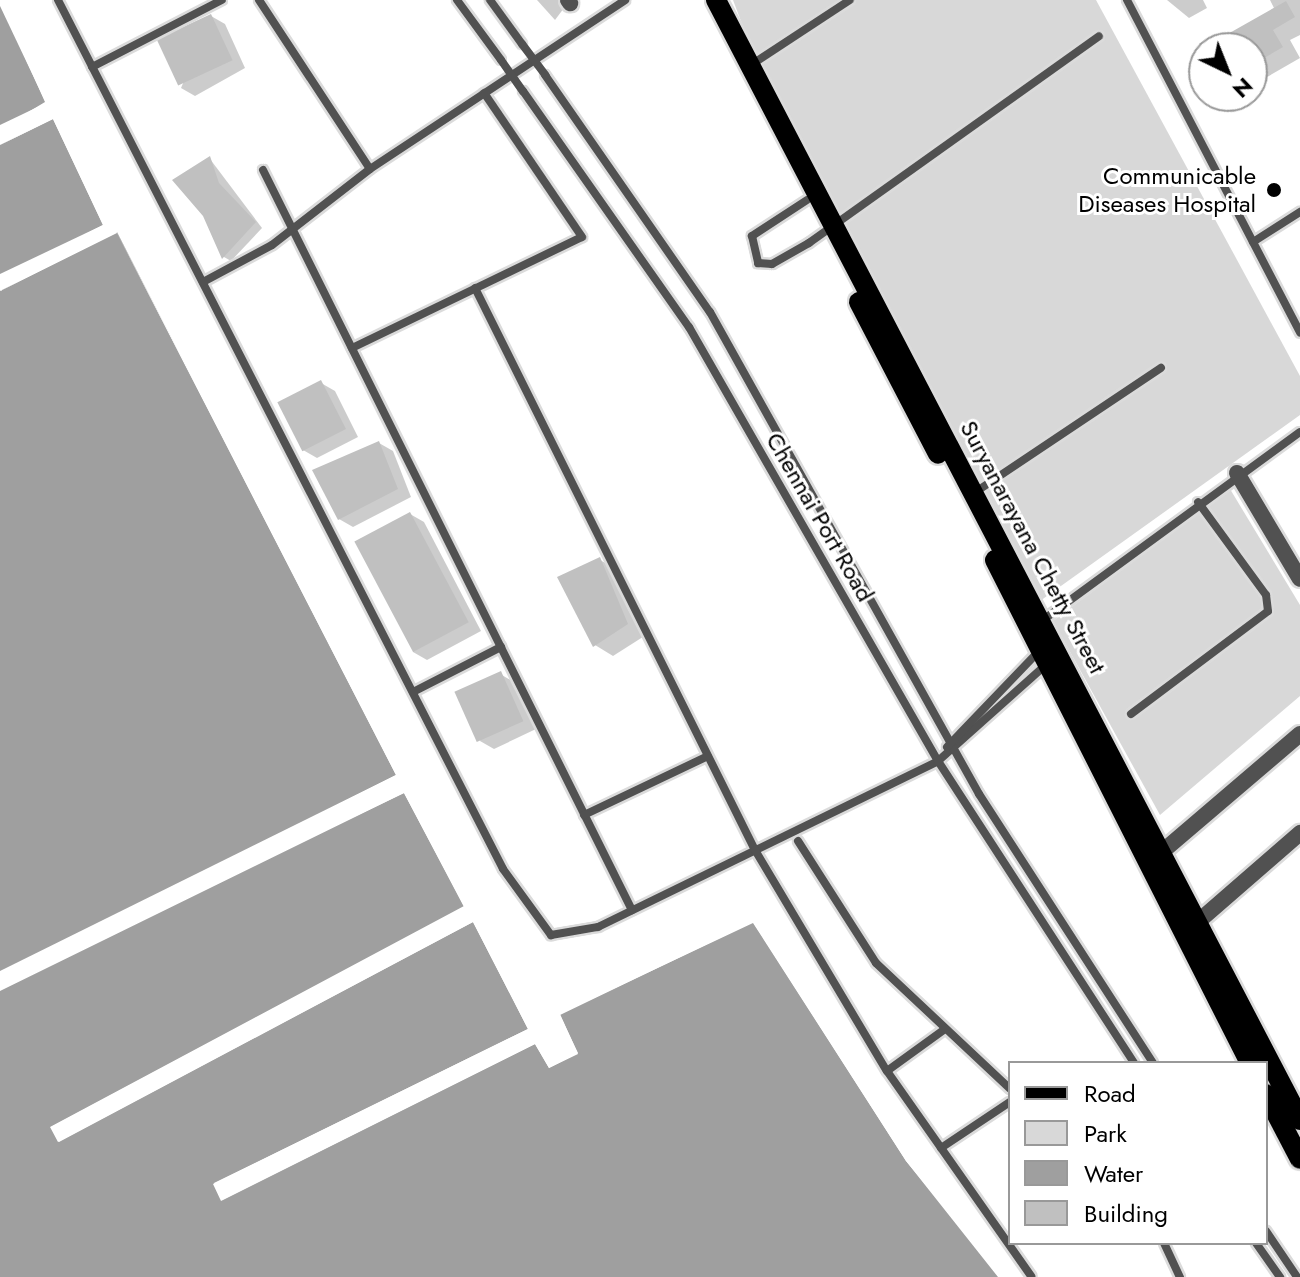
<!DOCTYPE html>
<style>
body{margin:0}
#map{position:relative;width:1300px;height:1277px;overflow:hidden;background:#fff;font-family:Jost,sans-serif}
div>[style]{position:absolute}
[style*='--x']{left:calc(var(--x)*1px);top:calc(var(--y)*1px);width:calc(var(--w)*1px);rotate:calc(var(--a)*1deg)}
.green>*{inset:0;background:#d8d8d8}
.water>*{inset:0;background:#9f9f9f}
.pier>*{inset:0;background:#fff}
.shadow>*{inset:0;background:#0003}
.building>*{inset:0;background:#c0c0c0;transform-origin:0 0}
.roads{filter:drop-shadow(2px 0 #dbdbdb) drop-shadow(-2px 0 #dbdbdb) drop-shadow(0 2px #dbdbdb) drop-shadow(0 -2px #dbdbdb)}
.service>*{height:8px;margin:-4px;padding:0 4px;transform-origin:4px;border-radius:4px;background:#515151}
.minor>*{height:16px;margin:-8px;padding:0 8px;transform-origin:8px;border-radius:8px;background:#515151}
.primary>*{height:20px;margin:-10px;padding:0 10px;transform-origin:10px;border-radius:10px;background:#000}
.service-bridge>*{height:8px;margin:-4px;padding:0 4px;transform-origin:4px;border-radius:4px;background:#515151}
.dots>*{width:22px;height:22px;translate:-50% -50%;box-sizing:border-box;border:4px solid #fff;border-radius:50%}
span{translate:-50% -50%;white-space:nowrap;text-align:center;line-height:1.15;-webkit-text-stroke:6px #fff;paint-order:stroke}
.poi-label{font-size:24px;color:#000}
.right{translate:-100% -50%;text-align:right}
.street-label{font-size:24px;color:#000}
.legend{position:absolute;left:1008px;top:1061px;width:260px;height:184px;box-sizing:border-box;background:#fff;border:2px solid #999;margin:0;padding:10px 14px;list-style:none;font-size:24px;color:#000}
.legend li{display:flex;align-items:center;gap:16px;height:40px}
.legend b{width:40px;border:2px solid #999}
.north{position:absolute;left:1188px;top:32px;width:80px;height:80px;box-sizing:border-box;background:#fff;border:2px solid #999;border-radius:50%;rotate:137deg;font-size:22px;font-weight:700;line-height:32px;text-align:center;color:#000}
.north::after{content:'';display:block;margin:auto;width:28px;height:36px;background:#000;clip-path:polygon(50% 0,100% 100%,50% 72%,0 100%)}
</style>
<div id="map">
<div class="green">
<div style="clip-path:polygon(733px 0,1096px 0,1300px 376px,1300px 415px,1040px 601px,765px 85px)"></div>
<div style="clip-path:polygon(1230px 489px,1300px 605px,1300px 696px,1160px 815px,1053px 621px)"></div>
</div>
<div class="water">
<div style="clip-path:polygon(0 6px,46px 103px,0 125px)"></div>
<div style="clip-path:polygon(53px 119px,103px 225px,0 274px,0 145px)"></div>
<div style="clip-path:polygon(117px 232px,396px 775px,0 971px,0 291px)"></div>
<div style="clip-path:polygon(404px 793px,464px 907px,51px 1127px,59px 1142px,473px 922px,528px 1029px,214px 1183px,222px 1200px,535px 1044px,549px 1068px,578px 1053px,560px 1015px,753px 922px,906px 1161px,998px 1277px,0 1277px,0 991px)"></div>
</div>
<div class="pier">
<div style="clip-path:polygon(0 2px,50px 103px,0 129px,45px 102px)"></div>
<div style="clip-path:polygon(56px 116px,107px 226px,0 278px,103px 225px,53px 119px,0 145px)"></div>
<div style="clip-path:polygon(115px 229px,400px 775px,0 975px,396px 775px,117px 233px,0 291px)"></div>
<div style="clip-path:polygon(405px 789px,467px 910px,56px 1129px,60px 1137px,476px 919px,531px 1031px,218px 1186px,223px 1195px,534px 1040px,550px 1063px,573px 1052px,557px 1011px,754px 919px,909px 1159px,1002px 1277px,906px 1161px,753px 923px,560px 1014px,578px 1054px,549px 1068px,535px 1044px,221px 1201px,213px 1184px,528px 1029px,473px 922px,58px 1142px,50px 1127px,464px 906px,404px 793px,0 986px)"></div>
</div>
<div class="shadow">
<div style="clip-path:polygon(537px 0,570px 0,555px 20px)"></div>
<div style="clip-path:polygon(1167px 0,1203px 0,1207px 8px,1189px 18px)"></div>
<div style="clip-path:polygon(1270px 0,1300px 0,1300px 35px,1290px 40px,1300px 58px,1262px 80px,1252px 74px,1252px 48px,1204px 51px,1199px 43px,1219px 41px,1275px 10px)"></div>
<div style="clip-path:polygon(211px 16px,225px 24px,245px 68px,195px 96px,181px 88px)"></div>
<div style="clip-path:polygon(210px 159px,262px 228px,231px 261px,224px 257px)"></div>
<div style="clip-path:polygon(321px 383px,335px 391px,358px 437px,317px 458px,303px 450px)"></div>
<div style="clip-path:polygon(379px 443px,393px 451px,411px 497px,353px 527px,339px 519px)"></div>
<div style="clip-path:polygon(410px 514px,424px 522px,481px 631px,427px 660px,413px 652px)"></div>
<div style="clip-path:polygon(600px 560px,618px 570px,646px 635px,613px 656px,595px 645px)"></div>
<div style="clip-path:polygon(500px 674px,514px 682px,536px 729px,494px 749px,480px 741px)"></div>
</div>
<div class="building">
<div style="clip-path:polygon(1286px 1px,1295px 17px,1273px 30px,1283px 47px,1252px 65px,1252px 48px,1203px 48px)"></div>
<div style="left:211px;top:14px;width:51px;height:60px;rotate:65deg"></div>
<div style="clip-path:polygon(210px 156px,219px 183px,256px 222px,222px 259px,203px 216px,172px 180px)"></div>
<div style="left:321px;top:380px;width:55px;height:49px;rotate:63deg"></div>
<div style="clip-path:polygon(379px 441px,398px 489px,338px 520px,312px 470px)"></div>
<div style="left:410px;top:512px;width:125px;height:63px;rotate:62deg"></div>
<div style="clip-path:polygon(600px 557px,628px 624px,593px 647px,557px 577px)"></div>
<div style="left:501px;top:671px;width:55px;height:51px;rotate:66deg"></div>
</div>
<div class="roads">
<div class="service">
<div style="--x:58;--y:0;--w:976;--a:62.88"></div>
<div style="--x:503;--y:869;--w:82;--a:54"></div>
<div style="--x:551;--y:935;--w:48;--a:-9.7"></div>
<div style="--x:598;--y:927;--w:378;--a:-26"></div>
<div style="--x:938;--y:761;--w:147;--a:-41.7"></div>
<div style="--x:259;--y:0;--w:202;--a:56.7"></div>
<div style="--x:457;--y:0;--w:74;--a:53.7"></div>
<div style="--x:490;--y:0;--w:54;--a:54"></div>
<div style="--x:1127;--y:0;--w:375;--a:62.5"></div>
<div style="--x:751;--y:65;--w:118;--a:-33.3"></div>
<div style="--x:92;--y:67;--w:146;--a:-27.3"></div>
<div style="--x:545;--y:75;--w:289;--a:55.2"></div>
<div style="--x:710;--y:312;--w:552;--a:60.83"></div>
<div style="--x:979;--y:794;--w:320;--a:57.1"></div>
<div style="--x:523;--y:91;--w:289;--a:54.9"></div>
<div style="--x:689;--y:327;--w:500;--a:60.16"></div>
<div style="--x:938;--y:761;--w:360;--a:57"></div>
<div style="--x:263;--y:170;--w:827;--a:63.5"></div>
<div style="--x:807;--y:200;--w:66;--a:146.8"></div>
<div style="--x:752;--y:236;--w:28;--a:77"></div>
<div style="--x:758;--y:263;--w:14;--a:4"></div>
<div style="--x:772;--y:264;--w:43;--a:-29.6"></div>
<div style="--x:809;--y:243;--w:356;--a:-35.5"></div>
<div style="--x:1253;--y:242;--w:56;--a:-32.6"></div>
<div style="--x:203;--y:282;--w:78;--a:-28.2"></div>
<div style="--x:272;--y:245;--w:124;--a:-37.8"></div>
<div style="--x:370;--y:169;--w:306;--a:-33.5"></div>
<div style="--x:475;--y:288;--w:628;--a:63.52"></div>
<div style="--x:755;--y:850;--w:257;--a:59.2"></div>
<div style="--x:887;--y:1071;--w:251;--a:54.9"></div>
<div style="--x:352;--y:348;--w:255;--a:-25.8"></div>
<div style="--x:582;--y:237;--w:174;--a:-124.2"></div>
<div style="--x:974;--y:493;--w:225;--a:-33.8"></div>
<div style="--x:1043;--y:620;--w:318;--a:-36.2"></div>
<div style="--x:413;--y:692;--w:99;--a:-27.1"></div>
<div style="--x:1131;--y:714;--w:171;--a:-36.9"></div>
<div style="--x:1268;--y:611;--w:16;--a:-97"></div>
<div style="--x:1266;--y:595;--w:115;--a:-126.2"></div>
<div style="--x:947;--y:747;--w:134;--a:-46.2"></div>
<div style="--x:584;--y:815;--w:137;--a:-25.4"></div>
<div style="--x:798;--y:841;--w:145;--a:57.4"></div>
<div style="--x:876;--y:963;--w:184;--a:43.2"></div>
<div style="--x:887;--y:1071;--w:72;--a:-35.9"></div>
<div style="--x:941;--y:1148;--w:83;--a:-33.7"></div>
<div style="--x:1266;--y:1231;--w:55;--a:56"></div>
<div style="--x:1164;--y:1243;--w:38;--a:65"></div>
<div style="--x:1256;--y:1243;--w:42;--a:54.8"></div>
</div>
<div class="minor">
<div style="--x:568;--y:0;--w:4;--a:56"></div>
<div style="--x:1237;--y:473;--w:123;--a:59.3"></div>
<div style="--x:1163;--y:851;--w:180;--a:-40.5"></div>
<div style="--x:1200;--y:920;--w:133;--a:-41"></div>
</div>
<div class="primary">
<div style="--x:716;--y:0;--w:1263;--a:62.46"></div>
<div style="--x:859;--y:302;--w:171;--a:62.5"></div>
<div style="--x:995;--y:560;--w:564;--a:63.12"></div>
<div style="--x:1266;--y:1094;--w:73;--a:62.4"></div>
</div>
</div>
<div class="service-bridge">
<div style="--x:522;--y:44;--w:39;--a:53"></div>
<div style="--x:501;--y:60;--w:38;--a:55"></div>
</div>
<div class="dots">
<div style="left:1274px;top:190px;background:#000"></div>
</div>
<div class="poi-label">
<span class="right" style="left:1256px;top:190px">Communicable<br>Diseases Hospital</span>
</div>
<div class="street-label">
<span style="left:820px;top:517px;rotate:60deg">Chennai Port Road</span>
<span style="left:1033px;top:547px;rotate:62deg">Suryanarayana Chetty Street</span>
</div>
<ul class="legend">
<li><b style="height:10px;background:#000"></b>Road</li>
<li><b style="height:22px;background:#d8d8d8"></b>Park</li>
<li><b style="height:22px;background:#9f9f9f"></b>Water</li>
<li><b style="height:22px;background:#c0c0c0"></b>Building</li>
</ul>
<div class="north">N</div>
</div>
